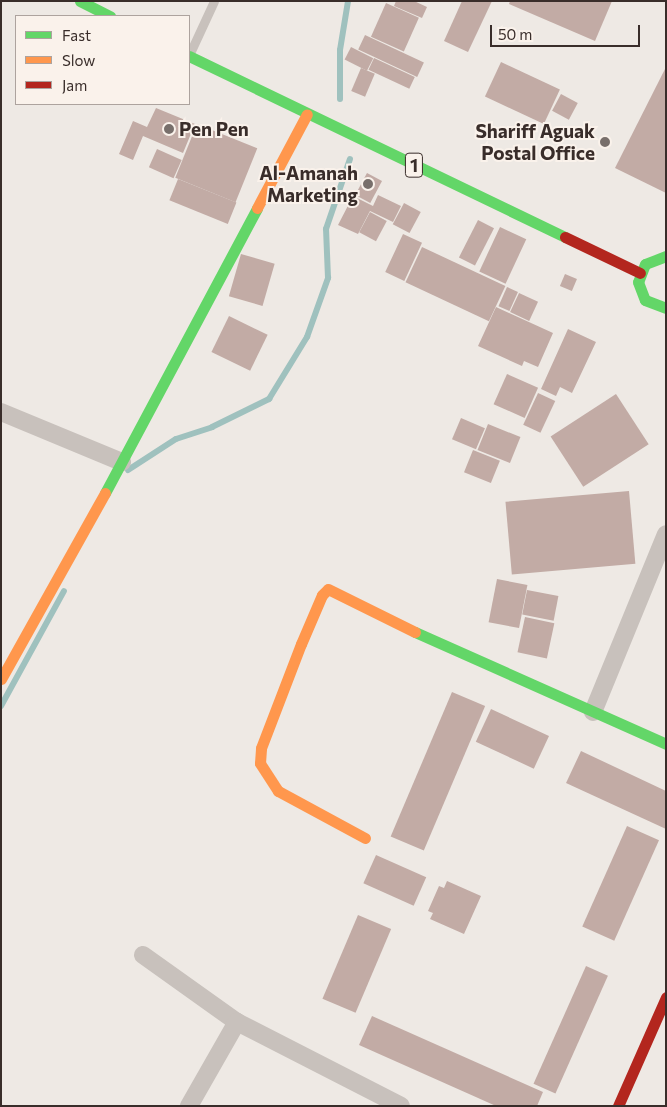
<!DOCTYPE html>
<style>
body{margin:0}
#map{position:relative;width:667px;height:1107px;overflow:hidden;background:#eee9e4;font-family:Commissioner,sans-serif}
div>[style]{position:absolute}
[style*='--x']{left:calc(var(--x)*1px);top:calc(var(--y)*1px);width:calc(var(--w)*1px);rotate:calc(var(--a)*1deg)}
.stream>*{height:6px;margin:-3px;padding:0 3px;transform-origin:3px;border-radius:3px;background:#9fc1be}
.building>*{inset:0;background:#c2aba5;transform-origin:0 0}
.lane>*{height:9px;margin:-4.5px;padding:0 4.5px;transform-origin:4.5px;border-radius:4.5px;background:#c8c1bc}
.street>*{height:18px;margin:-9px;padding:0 9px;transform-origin:9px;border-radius:9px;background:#c8c1bc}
.fast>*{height:11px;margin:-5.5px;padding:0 5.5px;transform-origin:5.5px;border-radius:5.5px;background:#63d668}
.slow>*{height:11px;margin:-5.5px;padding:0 5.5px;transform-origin:5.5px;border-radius:5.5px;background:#ff974d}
.jam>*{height:11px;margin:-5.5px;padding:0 5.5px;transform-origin:5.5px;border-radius:5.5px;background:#b3261e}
.dots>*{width:14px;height:14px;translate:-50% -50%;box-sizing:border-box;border:2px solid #faf2eb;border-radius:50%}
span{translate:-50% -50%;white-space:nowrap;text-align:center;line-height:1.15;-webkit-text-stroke:4px #faf2eb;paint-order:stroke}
.shield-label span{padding:1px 4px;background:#faf2eb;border:1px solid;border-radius:4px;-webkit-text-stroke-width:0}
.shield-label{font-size:18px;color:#392d2a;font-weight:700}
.poi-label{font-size:19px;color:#392d2a;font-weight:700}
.left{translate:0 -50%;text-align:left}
.right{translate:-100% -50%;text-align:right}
.frame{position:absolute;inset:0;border:2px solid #392d2a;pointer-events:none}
.legend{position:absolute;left:15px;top:15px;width:175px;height:90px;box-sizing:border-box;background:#faf2eb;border:1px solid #ada39e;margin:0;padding:6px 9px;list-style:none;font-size:15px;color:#392d2a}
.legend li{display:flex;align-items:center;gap:10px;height:25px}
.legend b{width:25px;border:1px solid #ada39e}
.scale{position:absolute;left:490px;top:25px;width:150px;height:22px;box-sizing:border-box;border:2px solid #392d2a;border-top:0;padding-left:6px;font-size:15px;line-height:18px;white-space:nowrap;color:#392d2a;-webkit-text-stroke:4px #faf2eb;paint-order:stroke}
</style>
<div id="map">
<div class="stream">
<div style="--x:340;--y:99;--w:49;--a:-90"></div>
<div style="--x:340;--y:50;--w:50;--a:-80.7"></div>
<div style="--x:128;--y:470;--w:57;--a:-32.9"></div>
<div style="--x:176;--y:439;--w:38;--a:-18"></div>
<div style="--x:212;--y:427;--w:64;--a:-26.2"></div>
<div style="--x:269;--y:399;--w:73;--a:-58.5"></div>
<div style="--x:307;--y:337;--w:63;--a:-70.4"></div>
<div style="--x:328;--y:278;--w:49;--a:-92.3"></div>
<div style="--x:326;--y:229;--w:74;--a:-71.1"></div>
<div style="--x:1;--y:706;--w:131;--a:-61.3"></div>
</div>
<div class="building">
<div style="clip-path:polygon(396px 1px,414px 1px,427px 7px,422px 18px,394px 6px)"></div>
<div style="clip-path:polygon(462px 1px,492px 1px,468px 52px,444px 41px)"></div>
<div style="clip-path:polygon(510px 1px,612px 1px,595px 41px,509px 4px)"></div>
<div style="left:386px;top:3px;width:36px;height:37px;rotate:24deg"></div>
<div style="left:365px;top:35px;width:65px;height:16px;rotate:25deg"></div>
<div style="left:351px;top:47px;width:25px;height:14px;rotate:27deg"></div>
<div style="left:374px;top:58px;width:45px;height:13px;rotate:25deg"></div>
<div style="left:501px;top:62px;width:65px;height:38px;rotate:25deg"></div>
<div style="clip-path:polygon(666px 67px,666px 193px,615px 168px)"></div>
<div style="left:361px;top:68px;width:15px;height:25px;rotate:23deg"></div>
<div style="left:561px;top:94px;width:19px;height:19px;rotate:28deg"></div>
<div style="clip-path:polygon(156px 108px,195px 124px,183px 153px,143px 136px,133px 160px,119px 154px,133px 121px,147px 127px)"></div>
<div style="left:197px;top:124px;width:65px;height:58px;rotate:22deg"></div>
<div style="left:157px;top:149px;width:27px;height:20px;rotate:24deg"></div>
<div style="left:367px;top:173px;width:17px;height:25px;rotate:28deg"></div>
<div style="left:178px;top:179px;width:63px;height:23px;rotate:22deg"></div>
<div style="clip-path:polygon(378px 195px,401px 206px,393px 222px,370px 211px,358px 234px,338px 225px,353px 196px,373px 206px)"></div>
<div style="left:404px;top:203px;width:19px;height:24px;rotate:28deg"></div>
<div style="left:370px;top:212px;width:19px;height:23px;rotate:28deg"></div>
<div style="left:478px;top:220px;width:18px;height:42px;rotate:27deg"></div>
<div style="left:500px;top:227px;width:29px;height:49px;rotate:25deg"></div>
<div style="left:403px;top:234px;width:21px;height:42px;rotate:25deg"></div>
<div style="left:422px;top:247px;width:92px;height:39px;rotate:25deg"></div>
<div style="left:241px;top:254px;width:35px;height:44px;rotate:16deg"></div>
<div style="left:565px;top:274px;width:13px;height:13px;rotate:23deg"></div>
<div style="left:507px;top:287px;width:12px;height:21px;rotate:24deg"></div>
<div style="left:519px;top:293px;width:21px;height:21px;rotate:25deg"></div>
<div style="clip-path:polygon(496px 307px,553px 333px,538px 367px,524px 361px,522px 366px,478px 346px)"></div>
<div style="left:229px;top:316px;width:43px;height:40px;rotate:26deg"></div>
<div style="clip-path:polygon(568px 329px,596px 342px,572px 393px,560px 387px,556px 396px,541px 389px)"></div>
<div style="left:507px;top:374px;width:34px;height:33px;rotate:24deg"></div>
<div style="left:538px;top:393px;width:19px;height:35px;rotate:25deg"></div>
<div style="left:616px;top:394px;width:60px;height:78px;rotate:57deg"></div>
<div style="left:461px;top:418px;width:26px;height:23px;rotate:23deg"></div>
<div style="left:488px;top:424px;width:35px;height:28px;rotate:22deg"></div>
<div style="left:473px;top:450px;width:29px;height:24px;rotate:22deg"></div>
<div style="left:629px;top:491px;width:73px;height:124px;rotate:85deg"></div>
<div style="left:497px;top:579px;width:31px;height:44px;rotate:11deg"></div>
<div style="left:527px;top:590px;width:32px;height:25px;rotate:11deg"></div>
<div style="left:525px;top:617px;width:30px;height:36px;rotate:12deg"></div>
<div style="left:452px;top:692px;width:36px;height:157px;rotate:23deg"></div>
<div style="left:491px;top:709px;width:64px;height:36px;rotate:25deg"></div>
<div style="clip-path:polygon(581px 751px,666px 791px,666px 829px,566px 783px)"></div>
<div style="left:627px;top:826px;width:35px;height:110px;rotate:24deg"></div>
<div style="left:376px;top:855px;width:55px;height:31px;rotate:24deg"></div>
<div style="clip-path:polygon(447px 881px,481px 896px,464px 934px,430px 919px,433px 913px,428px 911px,439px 886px,444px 888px)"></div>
<div style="left:358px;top:915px;width:36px;height:91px;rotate:23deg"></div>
<div style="left:586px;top:966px;width:24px;height:129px;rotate:24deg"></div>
<div style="clip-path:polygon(372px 1016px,543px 1092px,537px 1106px,496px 1106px,359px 1045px)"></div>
</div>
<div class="lane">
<div style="--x:190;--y:53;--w:57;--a:-65.2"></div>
</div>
<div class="street">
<div style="--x:1;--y:412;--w:131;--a:22.5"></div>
<div style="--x:593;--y:712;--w:192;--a:-67.7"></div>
<div style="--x:143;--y:955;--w:115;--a:35.5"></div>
<div style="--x:237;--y:1022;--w:184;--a:27.1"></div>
<div style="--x:189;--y:1106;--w:97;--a:-60.3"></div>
</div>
<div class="fast">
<div style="--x:80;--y:1;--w:34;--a:27"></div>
<div style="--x:189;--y:56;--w:417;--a:25.7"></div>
<div style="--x:666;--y:256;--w:22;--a:159"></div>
<div style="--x:645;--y:264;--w:19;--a:111"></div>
<div style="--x:638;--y:282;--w:19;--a:69"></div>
<div style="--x:645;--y:300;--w:22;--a:21"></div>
<div style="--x:105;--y:493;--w:323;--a:-61.9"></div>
<div style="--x:415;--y:632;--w:275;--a:24"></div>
</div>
<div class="slow">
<div style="--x:257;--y:208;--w:106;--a:-62"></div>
<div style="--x:1;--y:679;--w:213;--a:-60.8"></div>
<div style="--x:365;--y:838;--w:99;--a:-151.6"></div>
<div style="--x:278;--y:791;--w:33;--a:-123"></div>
<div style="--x:260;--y:763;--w:15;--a:-86"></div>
<div style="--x:261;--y:748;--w:111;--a:-69"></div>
<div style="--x:301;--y:644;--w:53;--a:-66.8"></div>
<div style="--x:322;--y:595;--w:8;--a:-45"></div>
<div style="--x:328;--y:589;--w:97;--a:26.3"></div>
</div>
<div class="jam">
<div style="--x:565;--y:237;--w:83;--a:25.6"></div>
<div style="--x:618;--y:1106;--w:119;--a:-66.2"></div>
</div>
<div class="dots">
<div style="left:169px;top:129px;background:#786f6b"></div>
<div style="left:605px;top:142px;background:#786f6b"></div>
<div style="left:368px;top:184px;background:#786f6b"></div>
</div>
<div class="shield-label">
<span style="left:414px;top:165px">1</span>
</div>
<div class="poi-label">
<span class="left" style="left:179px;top:129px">Pen Pen</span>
<span class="right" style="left:595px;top:142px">Shariff Aguak<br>Postal Office</span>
<span class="right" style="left:358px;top:184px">Al-Amanah<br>Marketing</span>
</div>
<div class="frame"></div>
<ul class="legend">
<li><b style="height:6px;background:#63d668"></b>Fast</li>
<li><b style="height:6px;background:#ff974d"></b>Slow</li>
<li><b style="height:6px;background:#b3261e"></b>Jam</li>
</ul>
<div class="scale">50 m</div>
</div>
